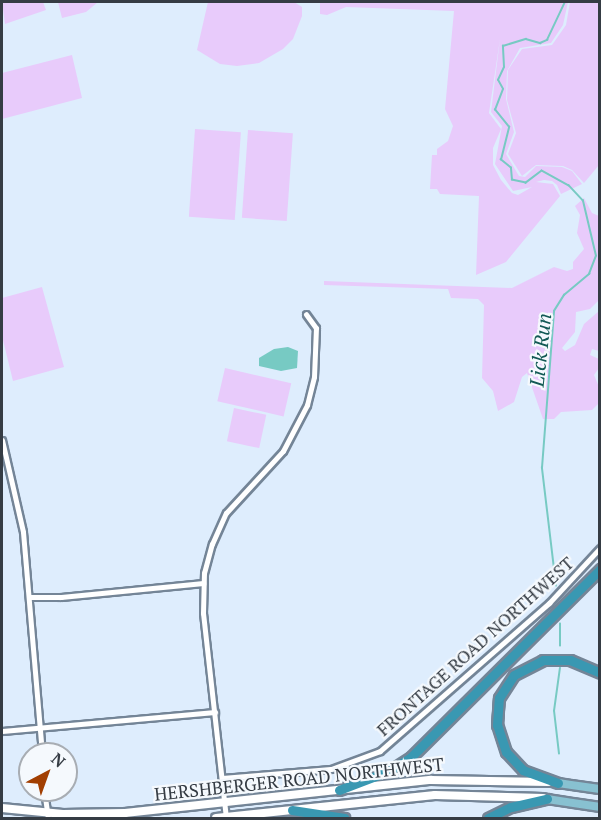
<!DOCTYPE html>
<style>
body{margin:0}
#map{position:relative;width:601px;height:820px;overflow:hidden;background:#deedfd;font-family:"PT Serif",serif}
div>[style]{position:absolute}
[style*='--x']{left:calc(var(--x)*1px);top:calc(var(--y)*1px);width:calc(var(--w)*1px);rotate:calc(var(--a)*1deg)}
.green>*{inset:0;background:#e8cbfb;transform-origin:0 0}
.water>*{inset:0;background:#77cac3}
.stream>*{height:1.5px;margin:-0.75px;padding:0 0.75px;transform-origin:0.75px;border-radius:0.75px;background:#77cac3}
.roads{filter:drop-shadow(2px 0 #748597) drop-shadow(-2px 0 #748597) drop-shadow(0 2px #748597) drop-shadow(0 -2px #748597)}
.street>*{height:5px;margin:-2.5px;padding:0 2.5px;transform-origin:2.5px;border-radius:2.5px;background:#fff}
.secondary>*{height:8px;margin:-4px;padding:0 4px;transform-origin:4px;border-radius:4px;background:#fff}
.primary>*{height:8px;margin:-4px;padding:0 4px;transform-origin:4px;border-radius:4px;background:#88c1d1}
.highway>*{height:9px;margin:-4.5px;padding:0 4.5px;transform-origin:4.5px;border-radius:4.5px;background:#3998b2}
span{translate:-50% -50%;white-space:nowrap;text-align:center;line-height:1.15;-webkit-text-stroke:4.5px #f5f9fd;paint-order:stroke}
.street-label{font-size:18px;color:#353c44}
.water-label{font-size:20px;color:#125955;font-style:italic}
.frame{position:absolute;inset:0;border:3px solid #353c44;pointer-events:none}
.north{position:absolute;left:18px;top:742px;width:60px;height:60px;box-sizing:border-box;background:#f5f9fd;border:2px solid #a8adb3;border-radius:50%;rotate:41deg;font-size:16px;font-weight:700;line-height:24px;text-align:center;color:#353c44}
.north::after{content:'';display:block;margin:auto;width:21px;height:27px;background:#a23f02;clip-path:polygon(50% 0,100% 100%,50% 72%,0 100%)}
</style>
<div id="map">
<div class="green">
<div style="clip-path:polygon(2px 2px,43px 2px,46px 10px,5px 24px)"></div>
<div style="clip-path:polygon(58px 2px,98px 2px,86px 12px,62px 18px)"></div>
<div style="clip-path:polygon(208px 2px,294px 2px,302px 7px,302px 16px,293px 39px,283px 49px,259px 63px,237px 66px,220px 64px,197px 50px)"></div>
<div style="clip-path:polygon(evenodd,320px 2px,568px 2px,563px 25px,551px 43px,520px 48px,507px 71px,506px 99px,514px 132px,506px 154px,519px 176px,525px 177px,536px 166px,562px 167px,572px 171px,582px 184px,561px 194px,557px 185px,552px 181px,544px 180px,536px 182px,553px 184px,560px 196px,506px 262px,476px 275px,479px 196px,440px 194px,437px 189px,430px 189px,432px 155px,437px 155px,437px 149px,448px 141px,453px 126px,445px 109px,454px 11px,346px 7px,327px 15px,320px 14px,320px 2px,500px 39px,491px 112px,502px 126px,495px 164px,513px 191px,532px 187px,518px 195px,512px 193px,501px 180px,493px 165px,493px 148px,501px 129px,489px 113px,500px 39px)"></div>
<div style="clip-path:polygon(570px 2px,599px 2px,599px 165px,584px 183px,572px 170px,563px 166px,536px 165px,522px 176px,508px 154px,516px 133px,507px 100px,508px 70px,522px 49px,552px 45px,566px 25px)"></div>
<div style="clip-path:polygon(72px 55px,82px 98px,2px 119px,2px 73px)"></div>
<div style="left:195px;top:129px;width:46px;height:88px;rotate:4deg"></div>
<div style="left:248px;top:130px;width:45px;height:88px;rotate:4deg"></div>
<div style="clip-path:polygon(584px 198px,592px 213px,599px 216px,599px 300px,590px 309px,576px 312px,575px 332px,562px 348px,565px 351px,575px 345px,584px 324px,599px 311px,599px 351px,592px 349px,590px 355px,599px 359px,599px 368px,594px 375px,599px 387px,599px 403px,592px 410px,561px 412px,554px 419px,543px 419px,527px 373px,522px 377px,514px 402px,498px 411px,493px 391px,482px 378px,484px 305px,478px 299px,451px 298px,448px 289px,324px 285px,324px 281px,512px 288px,554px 267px,567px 271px,573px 269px,573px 262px,584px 249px,577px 233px,580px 215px,575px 206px)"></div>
<div style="clip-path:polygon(42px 287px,64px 367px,13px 381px,2px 336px,2px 298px)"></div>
<div style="left:225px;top:368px;width:68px;height:34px;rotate:13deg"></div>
<div style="left:234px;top:408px;width:33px;height:34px;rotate:12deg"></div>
</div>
<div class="water">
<div style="clip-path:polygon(288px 347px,298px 351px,297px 368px,281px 371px,259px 366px,259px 358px,274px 349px)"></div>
</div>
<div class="stream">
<div style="--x:556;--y:586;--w:119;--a:-96.8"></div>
<div style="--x:542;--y:468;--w:157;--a:-85.6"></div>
<div style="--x:554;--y:311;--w:19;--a:-58"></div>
<div style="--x:564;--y:295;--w:33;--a:-40"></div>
<div style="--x:589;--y:274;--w:19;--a:-69"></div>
<div style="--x:596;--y:256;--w:57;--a:-103.3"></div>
<div style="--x:583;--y:201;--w:21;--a:-133"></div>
<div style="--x:569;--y:186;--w:31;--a:-151"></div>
<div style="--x:542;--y:171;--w:20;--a:143"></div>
<div style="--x:526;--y:183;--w:14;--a:-168"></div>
<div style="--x:512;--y:180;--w:12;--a:-95"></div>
<div style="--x:511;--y:168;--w:13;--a:-141"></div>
<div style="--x:501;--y:160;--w:34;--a:-76"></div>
<div style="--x:509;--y:127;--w:22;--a:-129"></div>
<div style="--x:495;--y:110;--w:22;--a:-69"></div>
<div style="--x:503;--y:89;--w:10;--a:-119"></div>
<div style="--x:498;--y:80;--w:14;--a:-65"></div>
<div style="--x:504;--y:67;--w:21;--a:-93"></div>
<div style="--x:503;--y:46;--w:24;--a:-17"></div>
<div style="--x:526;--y:39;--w:15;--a:16"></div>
<div style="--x:540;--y:43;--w:8;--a:-23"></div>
<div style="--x:547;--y:40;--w:42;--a:-64.7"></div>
<div style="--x:560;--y:646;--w:22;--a:-90"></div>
<div style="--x:559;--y:754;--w:43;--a:-96.6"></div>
<div style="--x:554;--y:711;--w:43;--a:-82.1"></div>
</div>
<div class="roads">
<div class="street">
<div style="--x:2;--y:440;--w:94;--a:77.1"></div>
<div style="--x:23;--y:532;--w:223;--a:85.1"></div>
<div style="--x:30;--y:597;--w:31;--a:0"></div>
<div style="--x:61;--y:597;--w:143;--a:-5.6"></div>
<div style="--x:2;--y:731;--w:214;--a:-5.1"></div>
<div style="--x:222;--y:778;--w:109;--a:-4.7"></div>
<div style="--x:331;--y:769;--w:52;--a:-20.2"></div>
<div style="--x:380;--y:751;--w:225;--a:-41.2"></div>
<div style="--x:549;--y:603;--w:75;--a:-47.2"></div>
<div style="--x:44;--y:790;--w:28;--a:82"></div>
<div style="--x:226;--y:818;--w:206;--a:-96.4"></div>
<div style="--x:203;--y:613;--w:40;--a:-88.6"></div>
<div style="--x:204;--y:573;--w:30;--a:-75"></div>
<div style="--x:212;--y:544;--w:34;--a:-66"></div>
<div style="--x:226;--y:513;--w:84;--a:-47.4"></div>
<div style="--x:283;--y:451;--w:52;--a:-62.4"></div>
<div style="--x:307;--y:405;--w:29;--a:-76"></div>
<div style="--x:314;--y:377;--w:49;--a:-87.7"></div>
<div style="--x:316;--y:328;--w:17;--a:-126"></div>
</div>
<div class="secondary">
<div style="--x:2;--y:808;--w:61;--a:5.6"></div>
<div style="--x:63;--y:814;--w:62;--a:-0.9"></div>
<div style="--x:125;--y:813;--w:308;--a:-6.2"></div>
<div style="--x:431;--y:780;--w:117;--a:1"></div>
<div style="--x:216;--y:818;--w:220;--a:-6"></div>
<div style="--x:435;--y:795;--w:108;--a:1.6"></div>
</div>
<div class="primary">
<div style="--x:558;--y:783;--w:42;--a:8.1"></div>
<div style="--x:547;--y:799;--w:54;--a:8.6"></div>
</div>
<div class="highway">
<div style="--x:558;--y:783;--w:37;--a:-160"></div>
<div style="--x:523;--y:770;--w:25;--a:-133"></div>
<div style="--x:506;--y:752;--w:28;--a:-108"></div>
<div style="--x:497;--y:725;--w:27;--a:-86"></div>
<div style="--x:499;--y:698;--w:27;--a:-57"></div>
<div style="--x:514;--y:675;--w:33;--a:-27"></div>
<div style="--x:543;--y:660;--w:27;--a:0"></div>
<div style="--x:570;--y:660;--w:33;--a:23"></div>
<div style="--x:339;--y:790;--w:56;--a:-21"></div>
<div style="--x:391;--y:770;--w:24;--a:-33"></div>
<div style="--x:411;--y:757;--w:267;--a:-44.8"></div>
<div style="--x:292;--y:810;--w:53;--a:8.7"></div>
<div style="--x:488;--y:818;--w:25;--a:-26"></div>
<div style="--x:511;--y:807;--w:37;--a:-13"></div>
</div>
</div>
<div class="street-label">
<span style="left:475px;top:646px;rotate:-42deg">FRONTAGE ROAD NORTHWEST</span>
<span style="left:299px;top:779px;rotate:-6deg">HERSHBERGER ROAD NORTHWEST</span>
</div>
<div class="water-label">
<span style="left:540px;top:350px;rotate:-84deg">Lick Run</span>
</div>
<div class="frame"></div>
<div class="north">N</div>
</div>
